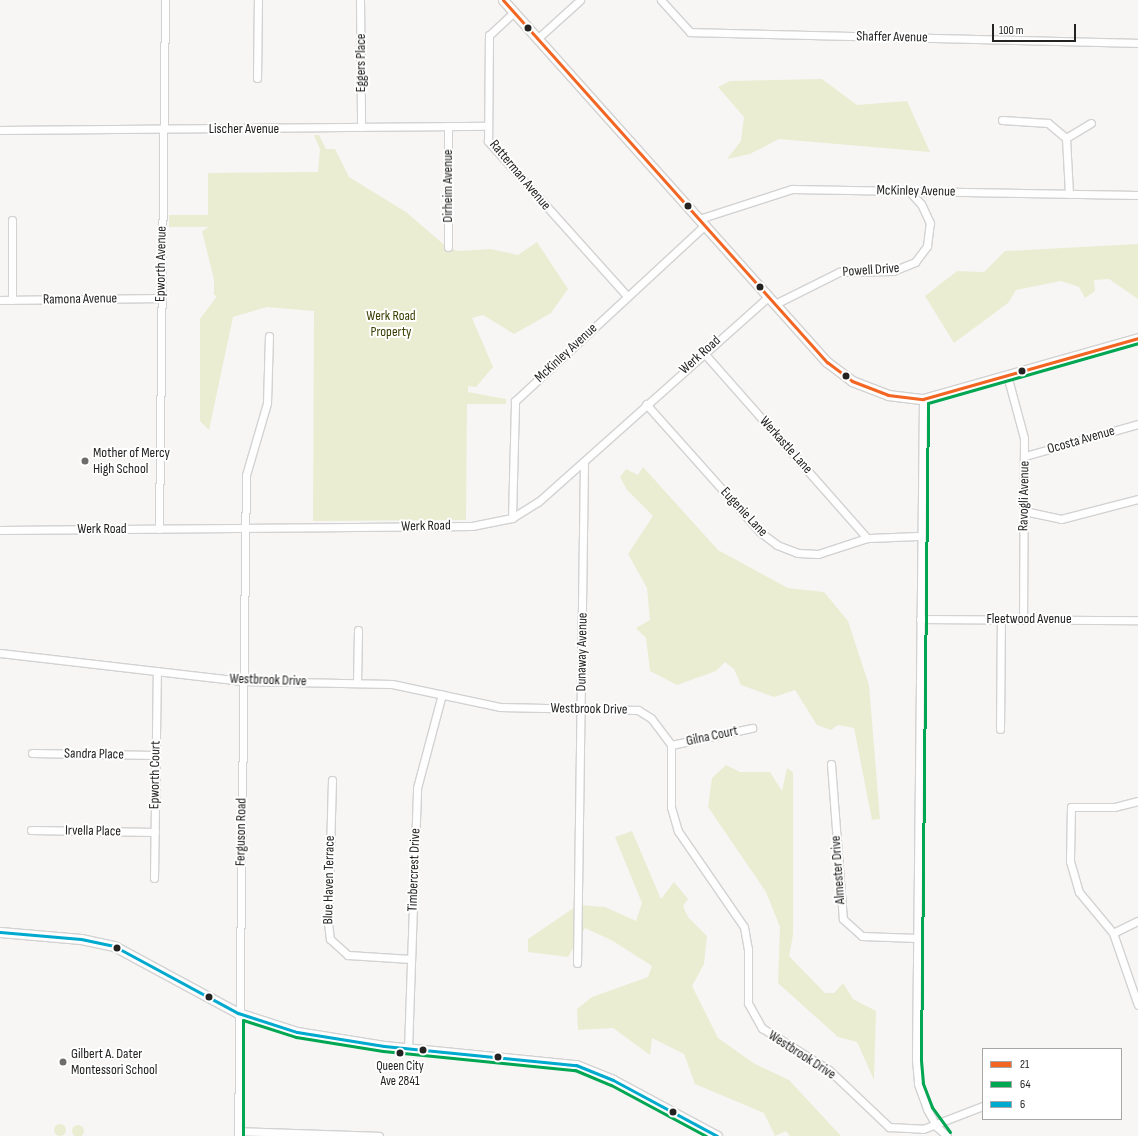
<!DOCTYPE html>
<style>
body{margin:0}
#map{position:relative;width:1138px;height:1136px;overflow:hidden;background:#f7f6f5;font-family:"Sofia Sans Condensed",sans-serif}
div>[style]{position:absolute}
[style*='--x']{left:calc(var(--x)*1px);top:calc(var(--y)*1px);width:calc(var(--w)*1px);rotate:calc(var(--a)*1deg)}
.green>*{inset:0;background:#eaedd2}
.round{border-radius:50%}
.roads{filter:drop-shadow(1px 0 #d3d2d2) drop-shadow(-1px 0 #d3d2d2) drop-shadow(0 1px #d3d2d2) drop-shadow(0 -1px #d3d2d2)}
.minor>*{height:7px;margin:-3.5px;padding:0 3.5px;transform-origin:3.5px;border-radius:3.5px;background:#fefefe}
.major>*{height:9px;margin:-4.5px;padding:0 4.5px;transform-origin:4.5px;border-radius:4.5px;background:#fefefe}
.bus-1>*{height:3px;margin:-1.5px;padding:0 1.5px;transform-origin:1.5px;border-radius:1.5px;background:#f26522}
.bus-2>*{height:3px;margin:-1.5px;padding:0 1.5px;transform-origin:1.5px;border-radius:1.5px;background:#00a651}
.bus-3>*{height:3px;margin:-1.5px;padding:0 1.5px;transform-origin:1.5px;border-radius:1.5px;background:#00a9ce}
.dots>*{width:11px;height:11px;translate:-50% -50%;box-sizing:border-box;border:2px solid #fff;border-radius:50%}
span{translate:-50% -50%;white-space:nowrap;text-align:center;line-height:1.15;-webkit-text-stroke:4px #fff;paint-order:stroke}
.bus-label{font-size:13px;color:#242322}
.street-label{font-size:14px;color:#242322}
.park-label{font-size:14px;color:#3b3f03}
.poi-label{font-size:14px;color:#242322}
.left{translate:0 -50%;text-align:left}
.legend{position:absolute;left:982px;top:1048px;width:140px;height:72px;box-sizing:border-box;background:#fff;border:1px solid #a7a7a7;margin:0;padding:5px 7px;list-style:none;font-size:12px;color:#242322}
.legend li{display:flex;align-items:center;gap:8px;height:20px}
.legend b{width:20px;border:1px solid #a7a7a7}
.scale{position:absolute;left:992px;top:24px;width:84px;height:18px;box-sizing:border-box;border:2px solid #242322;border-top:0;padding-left:5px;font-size:12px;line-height:14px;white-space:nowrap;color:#242322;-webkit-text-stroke:3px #fff;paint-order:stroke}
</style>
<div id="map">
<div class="green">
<div style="clip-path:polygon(822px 79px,857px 105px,907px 101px,930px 152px,779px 139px,750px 154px,727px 159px,741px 141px,744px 117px,718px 87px,730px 81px)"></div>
<div style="clip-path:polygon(314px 135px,319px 135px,326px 149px,335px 149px,349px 177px,406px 212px,442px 243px,457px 251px,491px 249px,518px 255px,537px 242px,568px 289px,551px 313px,514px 334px,483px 315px,472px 318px,493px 367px,476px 387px,468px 386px,468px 392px,506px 399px,506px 404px,467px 404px,466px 520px,313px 521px,314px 311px,267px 307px,233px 317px,209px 430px,200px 421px,200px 319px,217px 296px,214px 295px,214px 280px,202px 231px,209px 227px,169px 227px,169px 215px,208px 215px,208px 173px,318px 172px,320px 149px)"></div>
<div style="clip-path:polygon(1138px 244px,1138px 299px,1109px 279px,1094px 280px,1095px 291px,1085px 298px,1079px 287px,1061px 281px,1016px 290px,1008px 303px,954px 343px,925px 296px,957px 271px,984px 272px,1005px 251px)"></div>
<div style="clip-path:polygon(643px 467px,718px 550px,788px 588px,824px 592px,848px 621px,869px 685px,880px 819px,872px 820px,854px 728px,838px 725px,831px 730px,817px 725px,795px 690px,774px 697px,741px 685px,734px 669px,725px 662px,716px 671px,677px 685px,650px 671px,646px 638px,636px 628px,650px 620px,647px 588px,628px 554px,653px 516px,627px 490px,620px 477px,626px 469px,638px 475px)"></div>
<div style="clip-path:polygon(726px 765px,740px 772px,770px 772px,782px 791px,787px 768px,793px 772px,793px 935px,789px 956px,825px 993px,834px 993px,843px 983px,853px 999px,876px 1011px,874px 1080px,857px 1042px,838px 1037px,778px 983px,780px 927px,766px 892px,708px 807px,712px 778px)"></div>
<div style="clip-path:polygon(632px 831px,661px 899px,674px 882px,688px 899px,683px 906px,688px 917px,707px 936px,704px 964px,692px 986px,718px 1038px,755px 1064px,789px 1080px,841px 1136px,790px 1136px,786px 1131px,775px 1136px,764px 1113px,695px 1084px,684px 1054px,652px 1038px,650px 1055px,613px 1028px,578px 1030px,577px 1009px,592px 997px,648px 977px,652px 966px,613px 941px,585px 928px,568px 957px,528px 952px,528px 939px,578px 905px,605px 907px,636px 921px,642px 903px,615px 837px)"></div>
<div class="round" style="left:54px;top:1124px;width:12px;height:12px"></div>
<div class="round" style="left:72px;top:1125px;width:12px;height:12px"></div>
</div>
<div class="roads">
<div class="minor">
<div style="--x:360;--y:0;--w:127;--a:89.5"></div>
<div style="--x:661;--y:0;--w:43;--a:47.8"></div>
<div style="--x:690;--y:32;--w:448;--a:1.4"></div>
<div style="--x:514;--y:12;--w:34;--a:137"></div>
<div style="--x:489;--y:35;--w:106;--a:90.5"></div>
<div style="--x:488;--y:141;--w:208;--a:48.1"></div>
<div style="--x:537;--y:39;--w:58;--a:-42.2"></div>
<div style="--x:257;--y:78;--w:78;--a:-89.3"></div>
<div style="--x:1002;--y:120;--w:46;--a:3.7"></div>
<div style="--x:1048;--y:123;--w:23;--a:40"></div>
<div style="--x:1066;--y:138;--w:56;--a:86.9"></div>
<div style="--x:0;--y:130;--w:488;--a:-0.5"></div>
<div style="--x:1066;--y:138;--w:29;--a:-31"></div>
<div style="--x:699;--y:219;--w:98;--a:-17.9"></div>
<div style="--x:792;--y:189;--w:346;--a:1"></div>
<div style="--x:12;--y:220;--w:80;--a:90"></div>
<div style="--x:448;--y:247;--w:121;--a:-90"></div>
<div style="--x:0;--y:300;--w:161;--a:-0.7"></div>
<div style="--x:775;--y:304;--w:72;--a:-26.6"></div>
<div style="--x:839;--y:272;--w:54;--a:-1.1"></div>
<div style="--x:893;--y:271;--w:24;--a:-22"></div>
<div style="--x:915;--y:262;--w:20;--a:-53"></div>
<div style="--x:927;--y:246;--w:23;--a:-83"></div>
<div style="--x:930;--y:223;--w:21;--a:-115"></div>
<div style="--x:921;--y:204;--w:18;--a:-133"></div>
<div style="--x:703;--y:352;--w:248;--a:48.6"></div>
<div style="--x:1007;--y:375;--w:65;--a:74.9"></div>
<div style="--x:1024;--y:438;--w:180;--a:90.3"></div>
<div style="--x:923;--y:399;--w:660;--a:90.61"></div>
<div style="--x:916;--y:1059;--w:25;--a:85"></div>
<div style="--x:918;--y:1084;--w:27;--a:70"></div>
<div style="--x:927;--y:1109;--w:21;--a:61"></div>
<div style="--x:937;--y:1127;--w:13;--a:42"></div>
<div style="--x:646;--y:404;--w:171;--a:48.3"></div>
<div style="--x:760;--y:532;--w:21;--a:37"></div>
<div style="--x:777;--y:545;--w:22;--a:21"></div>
<div style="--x:798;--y:553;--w:20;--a:3"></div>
<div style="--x:818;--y:554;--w:52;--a:-18.1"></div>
<div style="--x:867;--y:538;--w:53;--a:-2.2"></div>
<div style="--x:1025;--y:456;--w:117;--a:-15.8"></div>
<div style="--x:1024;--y:511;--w:38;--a:12"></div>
<div style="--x:1061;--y:519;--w:80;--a:-14.6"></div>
<div style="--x:512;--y:518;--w:117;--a:-88.5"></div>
<div style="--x:515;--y:401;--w:259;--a:-42.8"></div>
<div style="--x:159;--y:529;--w:529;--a:-89.35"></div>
<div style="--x:0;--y:530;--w:472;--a:-0.5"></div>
<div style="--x:472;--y:526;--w:41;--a:-11.3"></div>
<div style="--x:512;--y:518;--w:31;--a:-32"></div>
<div style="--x:538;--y:502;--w:308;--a:-41.7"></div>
<div style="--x:920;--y:619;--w:218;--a:0.3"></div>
<div style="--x:0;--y:653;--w:244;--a:6.6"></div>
<div style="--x:242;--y:681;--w:150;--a:1.1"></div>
<div style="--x:392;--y:684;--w:110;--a:12"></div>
<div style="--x:500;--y:707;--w:138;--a:1.2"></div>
<div style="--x:638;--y:710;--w:15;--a:32"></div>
<div style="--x:651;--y:718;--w:34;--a:53"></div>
<div style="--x:671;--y:745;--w:62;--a:90"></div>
<div style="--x:671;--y:807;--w:25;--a:74"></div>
<div style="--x:678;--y:831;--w:116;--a:55.5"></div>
<div style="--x:744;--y:927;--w:22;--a:80"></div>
<div style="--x:748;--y:949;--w:54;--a:90"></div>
<div style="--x:748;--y:1003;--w:29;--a:61"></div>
<div style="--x:762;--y:1028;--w:79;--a:32.1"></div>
<div style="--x:829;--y:1070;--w:83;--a:43.5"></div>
<div style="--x:889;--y:1127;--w:34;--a:3"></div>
<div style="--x:923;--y:1129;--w:64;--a:-21"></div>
<div style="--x:357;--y:683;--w:53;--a:-88.9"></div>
<div style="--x:1000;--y:729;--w:110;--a:-89.5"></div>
<div style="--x:671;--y:745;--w:83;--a:-11.9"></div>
<div style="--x:32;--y:753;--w:123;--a:0.9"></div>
<div style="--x:831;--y:764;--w:155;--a:85.6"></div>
<div style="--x:843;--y:919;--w:25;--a:42"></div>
<div style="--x:862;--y:936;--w:55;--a:2.1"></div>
<div style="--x:332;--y:780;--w:143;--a:91.6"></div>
<div style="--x:328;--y:923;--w:16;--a:83"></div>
<div style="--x:330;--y:939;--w:24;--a:42"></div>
<div style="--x:348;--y:955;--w:63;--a:3.6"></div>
<div style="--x:1138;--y:801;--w:25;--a:166"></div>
<div style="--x:1114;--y:807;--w:43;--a:180"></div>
<div style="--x:1071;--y:807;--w:54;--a:91.1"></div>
<div style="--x:1070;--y:861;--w:32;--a:74"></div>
<div style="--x:1079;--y:892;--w:53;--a:50.3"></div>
<div style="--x:1113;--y:933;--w:76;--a:70.9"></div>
<div style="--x:31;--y:830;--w:124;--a:0.9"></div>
<div style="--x:154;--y:878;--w:207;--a:-89.2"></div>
<div style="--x:1113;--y:933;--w:28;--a:-26"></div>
<div style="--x:577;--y:963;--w:501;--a:-89.2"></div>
<div style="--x:408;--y:1049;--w:261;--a:-88"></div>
<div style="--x:417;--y:788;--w:97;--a:-75.1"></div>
<div style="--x:238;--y:1131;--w:141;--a:2"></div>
<div style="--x:238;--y:1136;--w:661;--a:-89.31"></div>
<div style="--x:246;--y:475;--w:75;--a:-73.7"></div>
<div style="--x:267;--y:403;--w:67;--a:-88.3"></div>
</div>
<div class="major">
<div style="--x:503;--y:0;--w:486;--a:48.2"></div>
<div style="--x:827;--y:362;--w:31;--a:37"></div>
<div style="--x:852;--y:381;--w:39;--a:21"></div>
<div style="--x:888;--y:395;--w:35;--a:7"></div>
<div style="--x:923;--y:399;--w:223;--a:-15.8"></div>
<div style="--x:0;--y:932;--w:81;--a:4.9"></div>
<div style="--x:81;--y:939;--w:34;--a:12"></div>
<div style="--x:114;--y:946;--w:141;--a:28.4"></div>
<div style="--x:238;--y:1013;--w:62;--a:17.9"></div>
<div style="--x:297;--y:1032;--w:88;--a:9.1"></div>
<div style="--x:384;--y:1046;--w:193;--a:5.7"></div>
<div style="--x:576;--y:1065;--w:40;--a:22"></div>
<div style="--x:613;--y:1080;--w:118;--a:28.3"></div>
</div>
</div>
<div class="bus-1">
<div style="--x:503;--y:0;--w:486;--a:48.2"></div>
<div style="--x:827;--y:362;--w:31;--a:37"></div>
<div style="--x:852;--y:381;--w:39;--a:21"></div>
<div style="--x:888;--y:395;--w:35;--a:7"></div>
<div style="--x:923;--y:399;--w:223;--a:-15.8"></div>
</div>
<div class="bus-2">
<div style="--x:950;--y:1132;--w:31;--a:-126"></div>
<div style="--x:932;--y:1107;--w:26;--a:-111"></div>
<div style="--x:923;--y:1083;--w:24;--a:-95"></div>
<div style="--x:921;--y:1059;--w:656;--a:-89.39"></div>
<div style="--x:928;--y:403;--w:218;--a:-15.9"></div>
<div style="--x:243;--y:1136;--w:116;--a:-90"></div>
<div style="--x:243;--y:1020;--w:56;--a:17.8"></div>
<div style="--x:296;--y:1037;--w:88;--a:9.1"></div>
<div style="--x:383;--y:1051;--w:193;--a:5.7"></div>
<div style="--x:575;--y:1070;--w:39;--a:23"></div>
<div style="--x:611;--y:1085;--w:108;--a:28.2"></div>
</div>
<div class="bus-3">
<div style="--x:0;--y:932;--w:81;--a:4.9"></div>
<div style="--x:81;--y:939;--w:34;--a:12"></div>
<div style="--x:114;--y:946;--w:141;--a:28.4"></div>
<div style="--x:238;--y:1013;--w:62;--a:17.9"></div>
<div style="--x:297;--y:1032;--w:88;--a:9.1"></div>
<div style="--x:384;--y:1046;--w:193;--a:5.7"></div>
<div style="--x:576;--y:1065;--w:40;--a:22"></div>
<div style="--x:613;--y:1080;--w:118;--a:28.3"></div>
</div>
<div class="dots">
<div style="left:528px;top:28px;background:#242322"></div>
<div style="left:688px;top:206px;background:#242322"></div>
<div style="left:760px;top:287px;background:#242322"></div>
<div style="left:1022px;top:371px;background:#242322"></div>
<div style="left:846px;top:376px;background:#242322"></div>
<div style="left:85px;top:461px;background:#6e6d6c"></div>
<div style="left:117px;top:948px;background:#242322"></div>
<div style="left:209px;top:997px;background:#242322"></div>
<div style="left:423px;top:1050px;background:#242322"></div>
<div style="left:400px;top:1053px;background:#242322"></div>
<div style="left:498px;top:1057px;background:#242322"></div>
<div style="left:63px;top:1062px;background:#6e6d6c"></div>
<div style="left:673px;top:1112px;background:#242322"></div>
</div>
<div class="bus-label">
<span style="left:400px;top:1074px">Queen City<br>Ave 2841</span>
</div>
<div class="street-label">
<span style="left:892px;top:37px;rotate:1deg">Shaffer Avenue</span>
<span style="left:361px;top:63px;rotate:-90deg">Eggers Place</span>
<span style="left:244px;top:129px">Lischer Avenue</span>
<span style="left:520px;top:175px;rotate:50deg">Ratterman Avenue</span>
<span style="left:448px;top:186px;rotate:-90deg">Dirheim Avenue</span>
<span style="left:916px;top:191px;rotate:1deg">McKinley Avenue</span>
<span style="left:161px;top:264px;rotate:-89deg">Epworth Avenue</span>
<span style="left:871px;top:270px;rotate:-4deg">Powell Drive</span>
<span style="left:80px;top:299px;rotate:-1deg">Ramona Avenue</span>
<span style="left:566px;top:353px;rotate:-43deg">McKinley Avenue</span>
<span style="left:700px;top:355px;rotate:-42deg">Werk Road</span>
<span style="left:1081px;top:440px;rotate:-16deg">Ocosta Avenue</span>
<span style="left:786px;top:445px;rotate:48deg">Werkastle Lane</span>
<span style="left:1024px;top:496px;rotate:-89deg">Ravogli Avenue</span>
<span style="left:744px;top:512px;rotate:47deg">Eugenie Lane</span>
<span style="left:426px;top:526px;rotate:-1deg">Werk Road</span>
<span style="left:102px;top:529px">Werk Road</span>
<span style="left:1029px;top:619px">Fleetwood Avenue</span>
<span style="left:582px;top:652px;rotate:-89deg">Dunaway Avenue</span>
<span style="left:268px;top:680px;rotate:2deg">Westbrook Drive</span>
<span style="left:589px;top:709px;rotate:1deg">Westbrook Drive</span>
<span style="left:712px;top:736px;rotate:-12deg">Gilna Court</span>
<span style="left:94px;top:754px;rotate:1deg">Sandra Place</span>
<span style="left:155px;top:775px;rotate:-89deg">Epworth Court</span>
<span style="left:93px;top:831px;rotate:1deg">Irvella Place</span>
<span style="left:241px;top:832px;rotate:-89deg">Ferguson Road</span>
<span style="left:414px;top:870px;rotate:-88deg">Timbercrest Drive</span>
<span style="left:838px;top:870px;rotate:-94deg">Almester Drive</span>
<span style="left:329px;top:880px;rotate:-89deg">Blue Haven Terrace</span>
<span style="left:802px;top:1055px;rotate:33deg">Westbrook Drive</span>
</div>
<div class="park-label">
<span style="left:391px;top:324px">Werk Road<br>Property</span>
</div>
<div class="poi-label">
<span class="left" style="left:93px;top:461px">Mother of Mercy<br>High School</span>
<span class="left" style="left:71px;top:1062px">Gilbert A. Dater<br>Montessori School</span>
</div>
<ul class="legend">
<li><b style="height:5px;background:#f26522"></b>21</li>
<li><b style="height:5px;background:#00a651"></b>64</li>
<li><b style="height:5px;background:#00a9ce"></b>6</li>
</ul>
<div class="scale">100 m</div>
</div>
